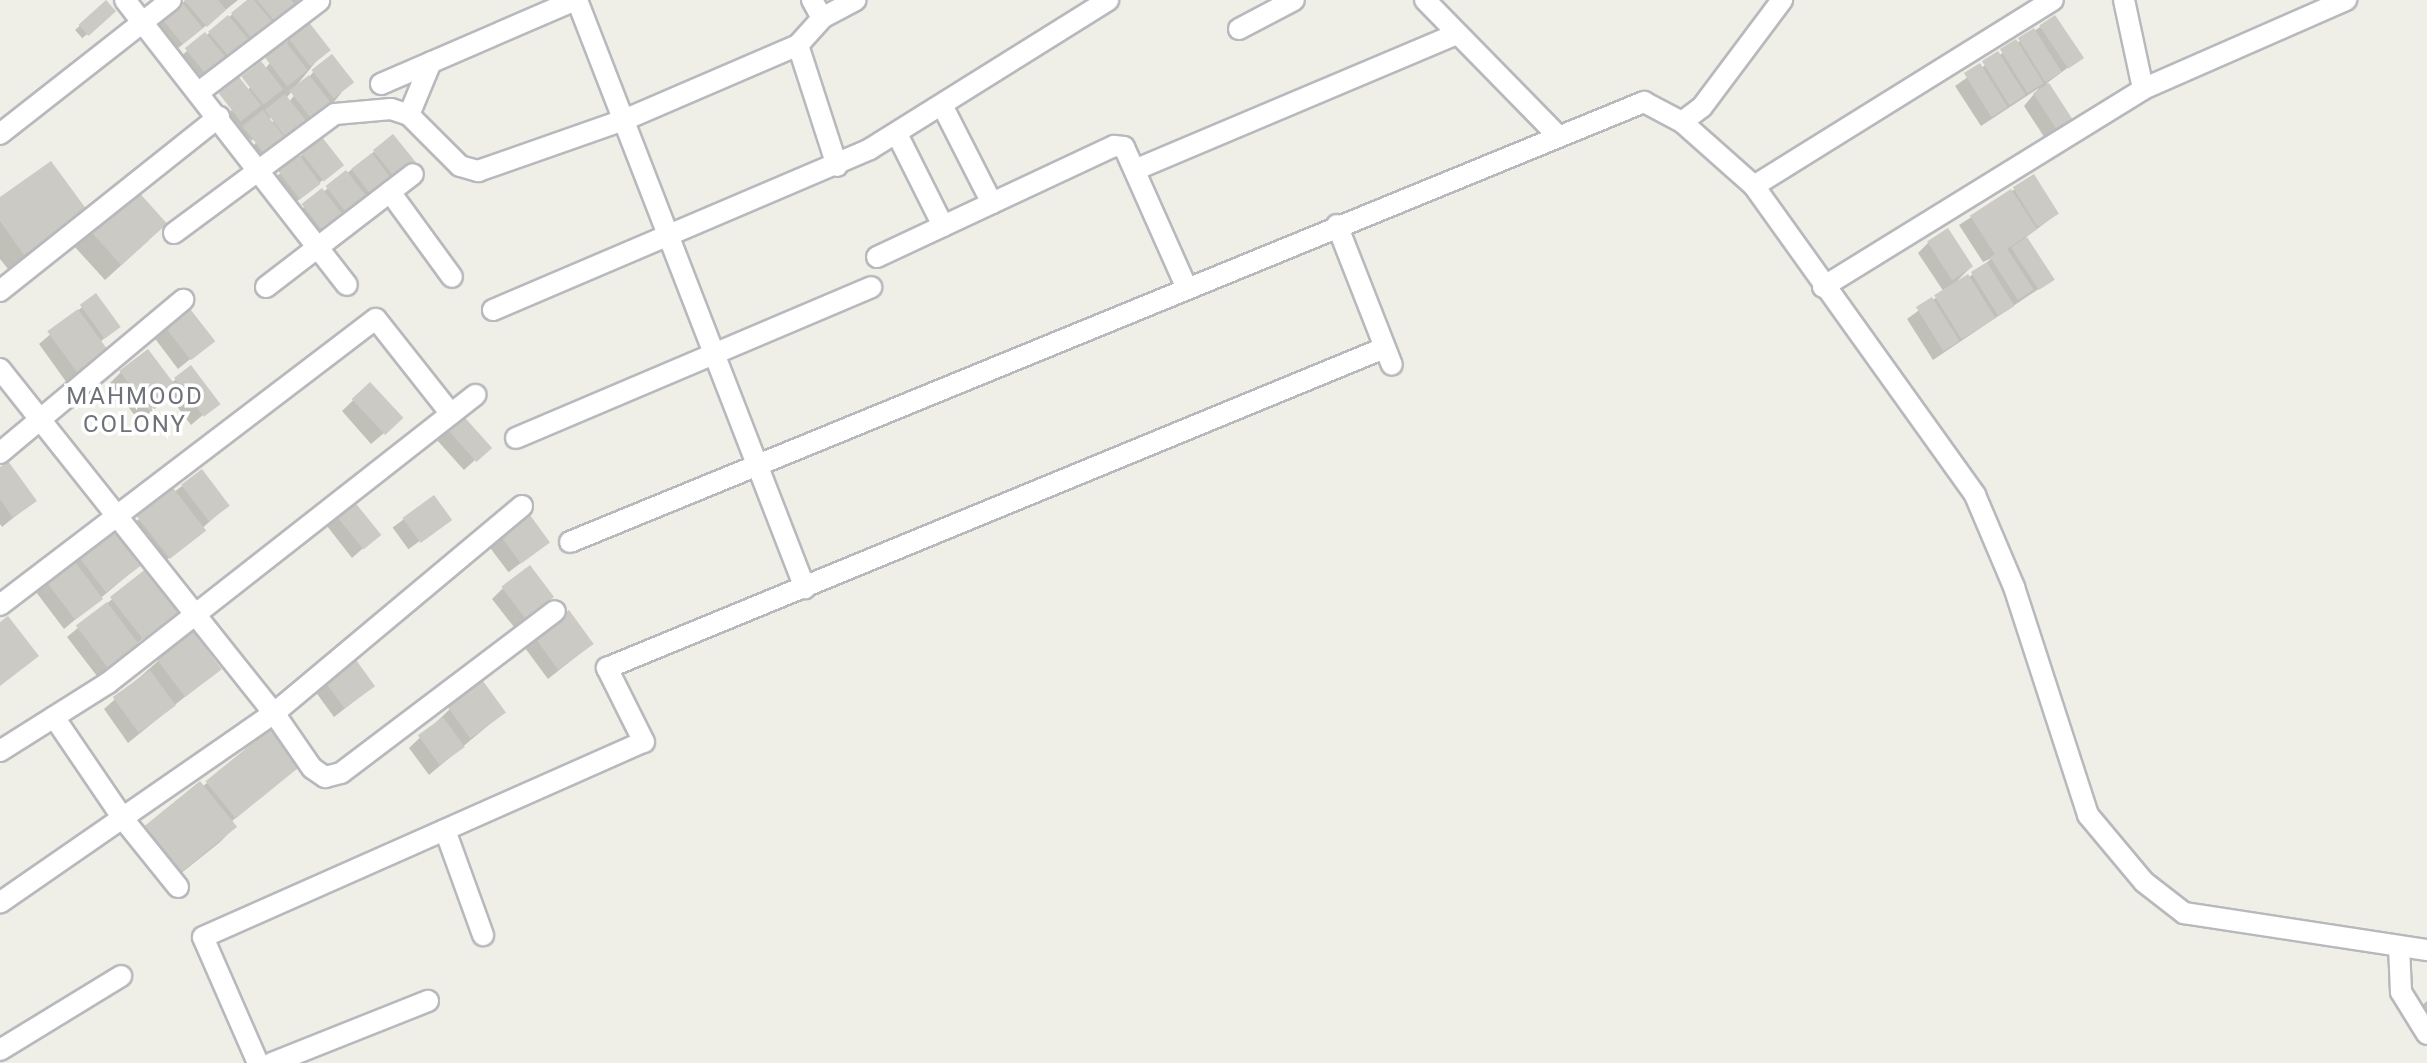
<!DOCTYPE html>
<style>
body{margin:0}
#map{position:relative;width:2427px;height:1063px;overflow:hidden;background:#f0efe7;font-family:Roboto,sans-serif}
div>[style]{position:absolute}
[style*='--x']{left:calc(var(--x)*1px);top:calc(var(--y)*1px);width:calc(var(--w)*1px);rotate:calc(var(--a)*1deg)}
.shadow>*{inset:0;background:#0003;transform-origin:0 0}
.building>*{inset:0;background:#cccac4;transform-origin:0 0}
.roads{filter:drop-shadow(2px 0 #b7b9bd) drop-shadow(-2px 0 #b7b9bd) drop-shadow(0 2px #b7b9bd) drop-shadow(0 -2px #b7b9bd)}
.street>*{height:20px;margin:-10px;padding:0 10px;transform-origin:10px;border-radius:10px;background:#fff}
span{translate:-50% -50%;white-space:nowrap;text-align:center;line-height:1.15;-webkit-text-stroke:7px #fff;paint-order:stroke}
.neighbourhood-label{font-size:24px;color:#6f7379;letter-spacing:2px}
</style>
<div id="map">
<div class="shadow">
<div style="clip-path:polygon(186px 0,238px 0,172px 53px,151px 28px)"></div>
<div style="clip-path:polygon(250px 0,299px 0,197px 85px,176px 60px)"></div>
<div style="left:106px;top:3px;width:11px;height:41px;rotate:49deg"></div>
<div style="clip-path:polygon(2040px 27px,2081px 58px,2047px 83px,2075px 126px,2050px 146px,2024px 106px,2039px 88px,1981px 126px,1955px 86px)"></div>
<div style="left:290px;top:38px;width:35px;height:104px;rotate:39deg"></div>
<div style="left:314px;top:71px;width:35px;height:104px;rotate:39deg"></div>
<div style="clip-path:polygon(375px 151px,413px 162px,313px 241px,293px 216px)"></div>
<div style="clip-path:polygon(303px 154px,341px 165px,289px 208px,269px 183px)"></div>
<div style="clip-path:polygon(2015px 189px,2057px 214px,2025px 238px,2052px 280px,1933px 360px,1907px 319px,1944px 292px,1918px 253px,1929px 242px,1971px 267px,1957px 281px,1968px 278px,1992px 258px,1983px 262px,1959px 225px)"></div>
<div style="clip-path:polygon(0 200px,84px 210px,8px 269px,0 259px)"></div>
<div style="clip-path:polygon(90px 230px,149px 240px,105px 280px,74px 246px)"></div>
<div style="clip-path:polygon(95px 296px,118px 327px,100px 342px,96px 361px,67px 383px,39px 344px)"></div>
<div style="clip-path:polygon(164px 325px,212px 341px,178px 369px,153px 336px)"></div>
<div style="clip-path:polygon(191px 368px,217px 403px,191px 425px,170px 397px,139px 421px,110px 383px,121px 372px,171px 383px)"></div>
<div style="clip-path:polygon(370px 384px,390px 428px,371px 444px,342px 411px)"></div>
<div style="left:457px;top:413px;width:47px;height:33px;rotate:48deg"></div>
<div style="clip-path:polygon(0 469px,34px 501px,2px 527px,0 524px)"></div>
<div style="clip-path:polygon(182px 486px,227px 506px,150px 575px,177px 611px,97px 676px,67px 637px,148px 569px,121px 533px)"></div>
<div style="left:433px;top:498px;width:27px;height:50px;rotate:54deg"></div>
<div style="clip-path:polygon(337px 516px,378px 535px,352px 558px,327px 526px)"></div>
<div style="left:529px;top:518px;width:31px;height:49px;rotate:53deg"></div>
<div style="clip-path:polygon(77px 555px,128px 575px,64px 629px,36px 592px)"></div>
<div style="clip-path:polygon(502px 589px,551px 597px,514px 627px,492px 599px)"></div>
<div style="clip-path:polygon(536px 637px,592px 644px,548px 679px,525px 648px)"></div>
<div style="clip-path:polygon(158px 661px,219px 669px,128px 743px,104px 709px)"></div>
<div style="clip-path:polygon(322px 677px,361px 696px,334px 717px,312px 687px)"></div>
<div style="clip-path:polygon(450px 709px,503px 713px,429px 775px,409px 748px)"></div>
<div style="clip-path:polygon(297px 766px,231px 822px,235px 827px,219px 843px,165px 886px,131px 843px,207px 783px)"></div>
<div style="clip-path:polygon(2427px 1001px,2427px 1022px,2418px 1009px)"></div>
</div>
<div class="building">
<div style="left:106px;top:0;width:15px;height:37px;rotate:48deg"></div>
<div style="left:180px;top:0;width:36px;height:26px;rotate:51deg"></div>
<div style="clip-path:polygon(184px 0,218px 0,226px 10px,207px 27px)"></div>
<div style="clip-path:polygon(247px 0,254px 0,274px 24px,254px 41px,231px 13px)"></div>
<div style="clip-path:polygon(257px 0,291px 0,296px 6px,276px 23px)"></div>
<div style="left:228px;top:15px;width:35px;height:26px;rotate:50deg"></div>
<div style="left:2055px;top:15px;width:52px;height:19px;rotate:56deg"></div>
<div style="left:308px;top:21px;width:37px;height:26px;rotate:52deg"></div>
<div style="left:2034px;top:28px;width:52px;height:19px;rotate:58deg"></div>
<div style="left:205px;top:32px;width:36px;height:26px;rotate:51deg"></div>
<div style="left:2016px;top:39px;width:52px;height:19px;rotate:58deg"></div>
<div style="left:285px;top:41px;width:37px;height:26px;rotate:52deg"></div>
<div style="left:1998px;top:51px;width:52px;height:19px;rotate:58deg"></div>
<div style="left:332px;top:54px;width:36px;height:26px;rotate:52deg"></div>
<div style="left:261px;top:61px;width:36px;height:25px;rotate:52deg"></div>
<div style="left:1980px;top:63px;width:52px;height:19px;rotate:58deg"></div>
<div style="left:309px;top:75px;width:36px;height:25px;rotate:52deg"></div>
<div style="left:239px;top:77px;width:36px;height:26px;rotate:52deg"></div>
<div style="left:2049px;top:83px;width:53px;height:19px;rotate:57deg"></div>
<div style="left:285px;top:94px;width:36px;height:26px;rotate:52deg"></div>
<div style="left:263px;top:110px;width:36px;height:26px;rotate:52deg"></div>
<div style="left:393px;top:134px;width:36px;height:26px;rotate:51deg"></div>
<div style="left:322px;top:137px;width:36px;height:26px;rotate:52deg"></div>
<div style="left:372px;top:153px;width:36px;height:26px;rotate:53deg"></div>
<div style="left:299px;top:155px;width:36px;height:26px;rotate:53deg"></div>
<div style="clip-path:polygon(51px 161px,87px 210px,24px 255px,0 221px,0 197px)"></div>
<div style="left:346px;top:170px;width:36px;height:26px;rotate:52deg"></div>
<div style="left:2034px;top:174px;width:47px;height:25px;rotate:58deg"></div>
<div style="left:135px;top:188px;width:48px;height:62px;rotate:48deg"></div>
<div style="left:322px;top:188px;width:37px;height:26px;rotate:52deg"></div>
<div style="left:2011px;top:189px;width:48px;height:49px;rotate:57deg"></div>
<div style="left:1948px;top:228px;width:46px;height:25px;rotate:57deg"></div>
<div style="left:2027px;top:237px;width:51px;height:19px;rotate:57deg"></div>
<div style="left:2006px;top:247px;width:51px;height:19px;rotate:57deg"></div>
<div style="left:1987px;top:262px;width:52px;height:19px;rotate:58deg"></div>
<div style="left:1968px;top:274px;width:52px;height:40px;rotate:58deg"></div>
<div style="left:96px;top:293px;width:42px;height:20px;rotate:54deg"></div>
<div style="left:1932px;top:297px;width:52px;height:19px;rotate:58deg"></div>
<div style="left:187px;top:305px;width:46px;height:31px;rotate:52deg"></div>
<div style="left:78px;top:309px;width:52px;height:38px;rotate:54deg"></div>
<div style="left:148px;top:349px;width:51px;height:36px;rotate:53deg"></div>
<div style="left:191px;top:365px;width:49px;height:21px;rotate:53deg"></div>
<div style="left:370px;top:382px;width:49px;height:25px;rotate:47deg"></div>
<div style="left:458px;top:410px;width:51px;height:21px;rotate:48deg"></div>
<div style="clip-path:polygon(8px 461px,37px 501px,13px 518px,0 499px,0 467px)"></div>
<div style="left:202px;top:469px;width:46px;height:26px;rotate:53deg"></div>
<div style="left:173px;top:488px;width:54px;height:46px;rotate:52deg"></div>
<div style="left:434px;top:495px;width:31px;height:39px;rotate:54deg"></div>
<div style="left:353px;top:500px;width:45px;height:23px;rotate:51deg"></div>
<div style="left:530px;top:515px;width:34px;height:36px;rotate:54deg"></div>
<div style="left:112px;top:526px;width:49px;height:45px;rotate:53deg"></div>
<div style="left:73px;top:559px;width:50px;height:35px;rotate:53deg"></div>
<div style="left:530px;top:565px;width:40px;height:36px;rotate:53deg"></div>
<div style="left:147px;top:568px;width:54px;height:47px;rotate:52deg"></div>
<div style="left:107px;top:602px;width:53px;height:39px;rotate:53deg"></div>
<div style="left:569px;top:610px;width:42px;height:44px;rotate:54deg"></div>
<div style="clip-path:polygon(8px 616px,39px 656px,0 686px,0 622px)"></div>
<div style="left:193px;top:631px;width:48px;height:46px;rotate:53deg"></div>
<div style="left:351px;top:653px;width:41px;height:38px;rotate:54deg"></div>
<div style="left:150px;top:670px;width:44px;height:46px;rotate:54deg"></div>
<div style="left:483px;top:681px;width:39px;height:44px;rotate:54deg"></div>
<div style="left:443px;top:717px;width:37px;height:31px;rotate:54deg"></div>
<div style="left:270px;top:729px;width:48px;height:83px;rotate:51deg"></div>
<div style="left:200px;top:781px;width:59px;height:71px;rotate:51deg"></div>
</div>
<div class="roads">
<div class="street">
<div style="--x:125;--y:0;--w:361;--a:52.1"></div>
<div style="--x:577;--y:0;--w:631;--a:68.81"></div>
<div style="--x:812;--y:0;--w:21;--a:61"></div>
<div style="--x:822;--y:18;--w:38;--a:-28"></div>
<div style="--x:1425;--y:0;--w:187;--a:45.6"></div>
<div style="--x:2124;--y:0;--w:91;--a:77.9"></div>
<div style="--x:1239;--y:29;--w:62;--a:-27.8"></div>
<div style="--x:798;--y:45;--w:127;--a:72.1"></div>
<div style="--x:381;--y:84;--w:211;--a:-23.4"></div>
<div style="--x:199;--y:92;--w:151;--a:-37.2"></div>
<div style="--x:943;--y:107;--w:108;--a:63"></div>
<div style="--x:409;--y:115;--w:57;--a:-67.5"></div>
<div style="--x:1682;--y:122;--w:25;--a:-37"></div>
<div style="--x:1702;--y:107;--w:134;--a:-53.2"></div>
<div style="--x:0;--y:134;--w:217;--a:-38.1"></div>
<div style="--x:897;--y:134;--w:103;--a:63.4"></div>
<div style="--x:1137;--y:169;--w:347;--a:-22.9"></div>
<div style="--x:1754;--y:186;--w:352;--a:-31.9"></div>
<div style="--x:390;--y:192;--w:105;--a:53.9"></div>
<div style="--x:1337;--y:225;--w:150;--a:68.6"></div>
<div style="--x:174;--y:233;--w:200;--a:-36.5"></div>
<div style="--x:335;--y:114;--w:56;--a:-5.1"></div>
<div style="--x:391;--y:109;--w:19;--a:18"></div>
<div style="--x:409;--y:115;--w:72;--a:45"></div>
<div style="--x:460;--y:166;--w:19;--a:16"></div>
<div style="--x:478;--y:171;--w:155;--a:-19.3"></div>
<div style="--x:624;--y:120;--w:189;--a:-23.3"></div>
<div style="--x:798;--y:45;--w:36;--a:-48"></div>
<div style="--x:877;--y:257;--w:262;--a:-25.1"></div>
<div style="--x:1114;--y:146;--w:10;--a:6"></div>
<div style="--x:1124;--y:147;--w:152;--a:66"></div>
<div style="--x:266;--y:287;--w:185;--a:-37.5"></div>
<div style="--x:1823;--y:287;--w:376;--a:-31.7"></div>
<div style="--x:2143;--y:89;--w:222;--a:-23.7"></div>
<div style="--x:0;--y:291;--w:280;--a:-38.5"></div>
<div style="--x:493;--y:310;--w:410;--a:-23.1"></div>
<div style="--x:870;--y:149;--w:281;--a:-32"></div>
<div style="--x:0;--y:369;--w:440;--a:51.5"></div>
<div style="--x:274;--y:713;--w:333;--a:145.3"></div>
<div style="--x:516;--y:438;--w:386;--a:-23"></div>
<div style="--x:0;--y:453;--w:239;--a:-39.9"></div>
<div style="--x:522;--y:506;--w:323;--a:140.1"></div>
<div style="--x:274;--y:713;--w:67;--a:55.4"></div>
<div style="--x:312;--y:768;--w:16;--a:35"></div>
<div style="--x:325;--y:777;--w:16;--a:-14"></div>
<div style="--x:341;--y:773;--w:268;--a:-37.1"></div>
<div style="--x:570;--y:542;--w:1161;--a:-22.28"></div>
<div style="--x:1644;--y:102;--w:43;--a:27.8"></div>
<div style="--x:1682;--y:122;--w:96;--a:41.6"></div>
<div style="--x:1754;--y:186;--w:380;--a:54.4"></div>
<div style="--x:1975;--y:495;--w:100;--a:67"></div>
<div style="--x:2014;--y:587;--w:240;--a:72"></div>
<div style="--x:2088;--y:815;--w:87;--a:50.1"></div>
<div style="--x:2144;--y:882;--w:51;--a:37.8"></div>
<div style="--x:2184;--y:913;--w:246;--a:8.7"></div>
<div style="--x:0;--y:605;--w:472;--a:-37.3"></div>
<div style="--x:376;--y:319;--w:121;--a:51.7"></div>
<div style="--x:54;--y:717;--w:125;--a:55.8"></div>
<div style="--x:124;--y:820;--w:86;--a:51.1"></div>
<div style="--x:0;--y:751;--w:128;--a:-32.2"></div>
<div style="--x:108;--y:683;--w:467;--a:-38.1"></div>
<div style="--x:445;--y:830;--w:112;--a:70.1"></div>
<div style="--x:2399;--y:946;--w:46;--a:87.5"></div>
<div style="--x:2401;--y:992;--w:49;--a:58.2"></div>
<div style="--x:0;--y:1050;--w:142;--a:-31.4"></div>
<div style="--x:258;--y:1063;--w:137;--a:-113.6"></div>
<div style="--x:203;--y:937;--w:482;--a:-23.9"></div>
<div style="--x:644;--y:742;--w:83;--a:-116.6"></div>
<div style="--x:607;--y:668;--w:840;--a:-22.38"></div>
<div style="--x:272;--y:1063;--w:168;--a:-21.7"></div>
</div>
</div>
<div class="neighbourhood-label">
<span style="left:135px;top:411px">MAHMOOD<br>COLONY</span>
</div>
</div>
